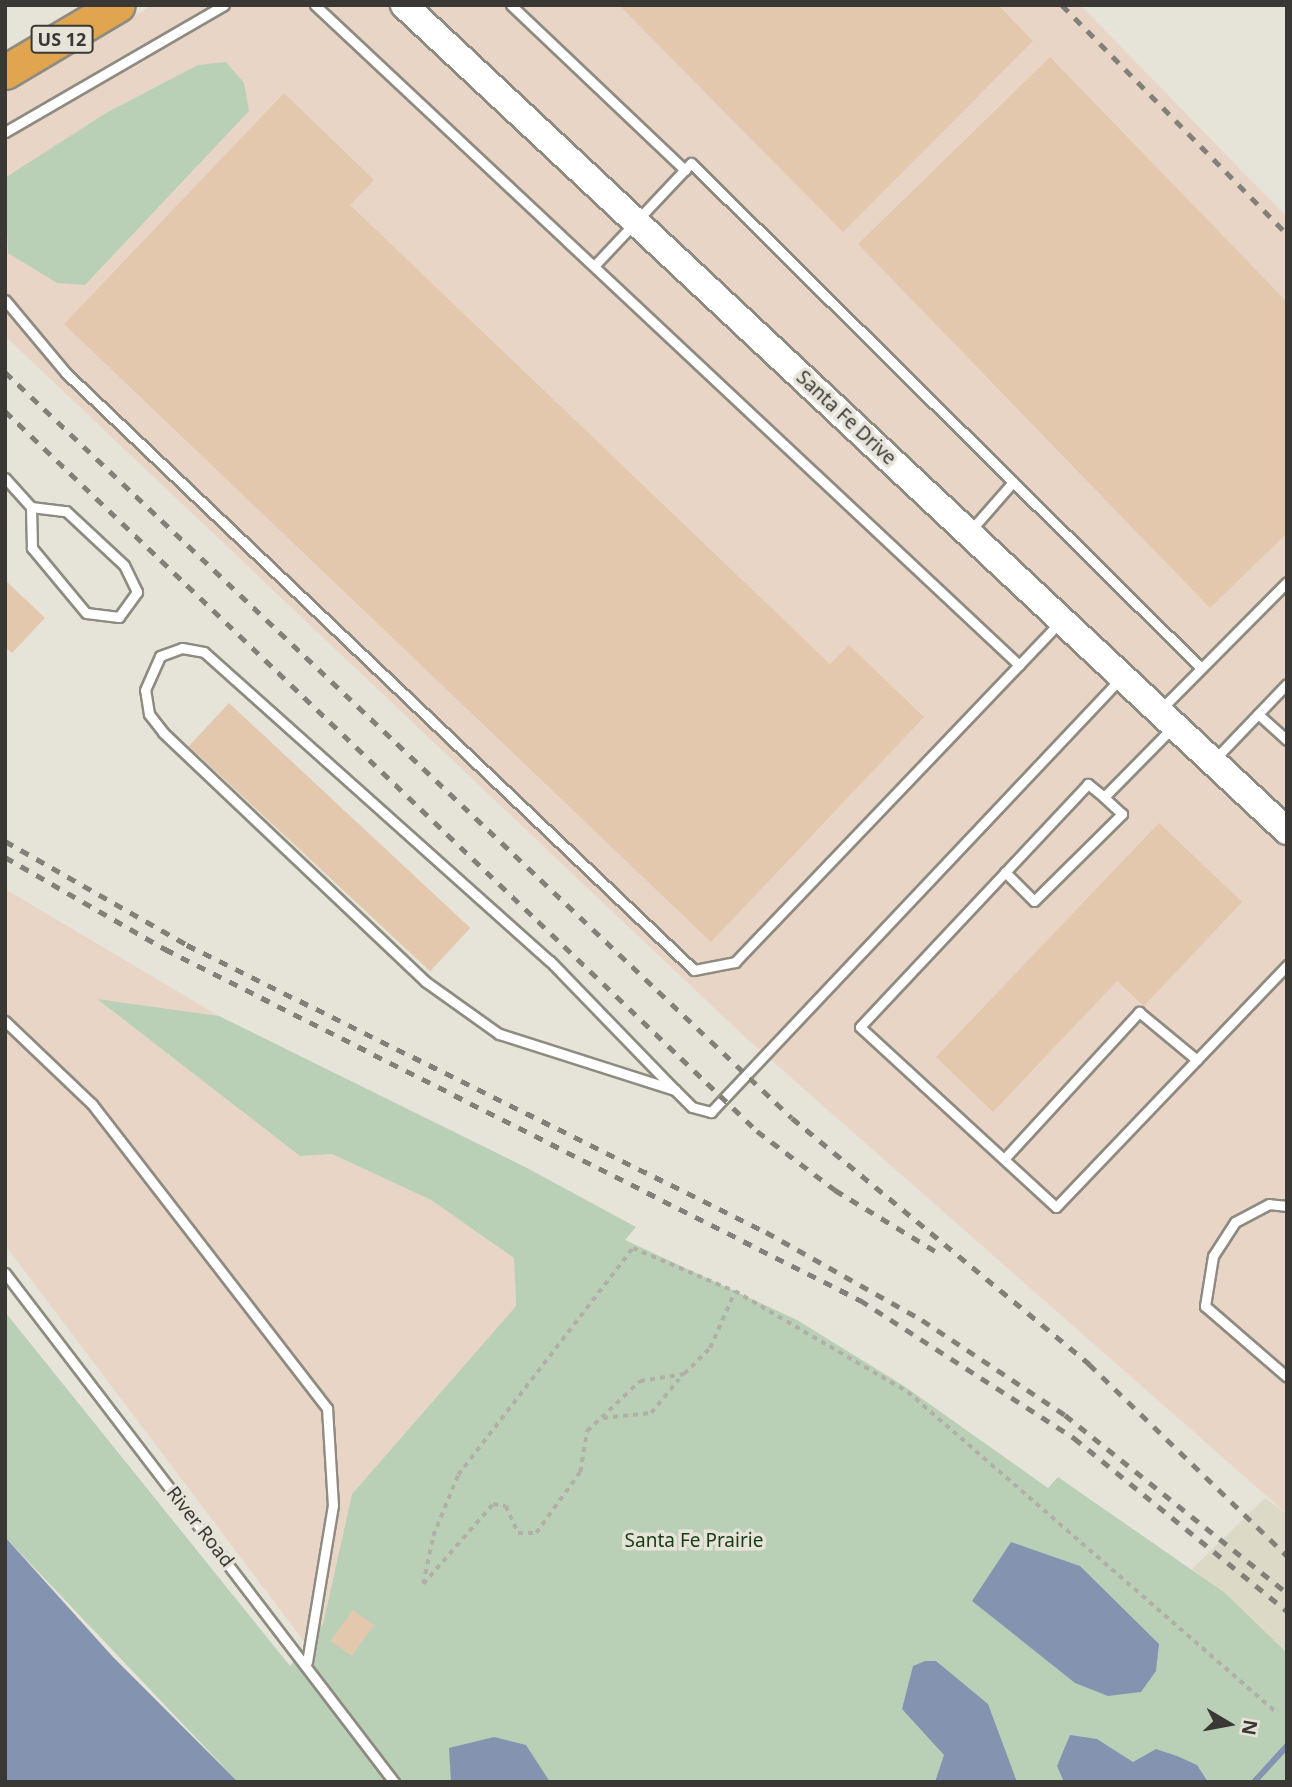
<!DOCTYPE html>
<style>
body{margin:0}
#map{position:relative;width:1292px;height:1787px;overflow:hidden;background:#e6e3d8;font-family:"Noto Sans",sans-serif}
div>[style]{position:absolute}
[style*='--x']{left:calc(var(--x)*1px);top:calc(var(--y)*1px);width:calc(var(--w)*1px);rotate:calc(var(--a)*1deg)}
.built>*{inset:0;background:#ddd9c7}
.industrial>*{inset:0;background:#e9d5c6}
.green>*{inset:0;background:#b9d0b7}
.water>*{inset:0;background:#8494b0}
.stream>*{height:6px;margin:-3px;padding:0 3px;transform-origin:3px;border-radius:3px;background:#8494b0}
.building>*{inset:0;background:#e3c8ae;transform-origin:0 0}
.path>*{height:3.5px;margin-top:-1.75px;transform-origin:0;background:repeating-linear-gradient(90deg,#b2afa6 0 5px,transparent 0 10px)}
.roads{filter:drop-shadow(2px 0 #8e8b81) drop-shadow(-2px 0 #8e8b81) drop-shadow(0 2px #8e8b81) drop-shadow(0 -2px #8e8b81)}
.lane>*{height:9px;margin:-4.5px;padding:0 4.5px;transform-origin:4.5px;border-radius:4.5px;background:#fff}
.secondary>*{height:26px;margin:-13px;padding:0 13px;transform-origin:13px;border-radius:13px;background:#fff}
.highway>*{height:33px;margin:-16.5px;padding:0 16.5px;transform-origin:16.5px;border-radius:16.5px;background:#e0a54e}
.rail>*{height:5px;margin-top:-2.5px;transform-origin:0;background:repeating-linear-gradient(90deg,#828079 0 9px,transparent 0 18px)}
span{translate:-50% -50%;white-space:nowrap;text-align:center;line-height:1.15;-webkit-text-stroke:7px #e6e3d8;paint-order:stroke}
.shield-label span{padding:2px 5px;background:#e6e3d8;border:2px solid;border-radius:5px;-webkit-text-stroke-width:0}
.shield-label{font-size:18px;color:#393834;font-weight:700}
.street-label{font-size:19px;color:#393834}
.park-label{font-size:19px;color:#173b15}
.frame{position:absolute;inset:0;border:7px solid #393834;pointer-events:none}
.north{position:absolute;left:1194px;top:1689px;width:70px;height:70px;-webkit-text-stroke:5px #e6e3d8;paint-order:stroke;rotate:100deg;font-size:19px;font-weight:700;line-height:28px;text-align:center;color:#393834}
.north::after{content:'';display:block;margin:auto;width:24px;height:32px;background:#393834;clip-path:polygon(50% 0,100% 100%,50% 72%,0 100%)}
</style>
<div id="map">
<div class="built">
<div style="clip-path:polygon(1265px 1498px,1287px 1514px,1287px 1653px,1192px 1569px)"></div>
</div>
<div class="industrial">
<div style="clip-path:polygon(153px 5px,1080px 5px,1287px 217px,1287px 1514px,746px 1038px,5px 336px,5px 92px)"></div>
<div style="clip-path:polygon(5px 889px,219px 1016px,98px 1000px,300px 1156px,332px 1154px,431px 1200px,514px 1258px,516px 1306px,352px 1494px,319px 1642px,309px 1648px,5px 1245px)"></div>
</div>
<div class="green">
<div style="clip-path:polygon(226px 62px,244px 83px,249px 111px,85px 285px,57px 283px,8px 253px,5px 178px,106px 113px,198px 65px)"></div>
<div style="clip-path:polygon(97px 999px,219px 1016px,527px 1168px,636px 1227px,625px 1240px,797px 1320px,904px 1386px,1048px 1488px,1058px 1477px,1225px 1593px,1287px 1653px,1287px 1782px,238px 1782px,5px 1537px,5px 1312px,290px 1666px,323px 1624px,352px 1494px,516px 1306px,514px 1258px,431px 1200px,332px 1154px,300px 1156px)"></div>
</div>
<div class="water">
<div style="clip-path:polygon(5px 1537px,113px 1657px,238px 1782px,5px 1782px)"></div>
<div style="clip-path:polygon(1011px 1542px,1080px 1566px,1159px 1644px,1156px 1671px,1141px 1692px,1108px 1696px,1075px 1683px,972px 1601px)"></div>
<div style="clip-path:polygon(925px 1661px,936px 1661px,988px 1704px,1017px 1782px,935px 1782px,944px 1755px,902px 1709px,913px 1666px)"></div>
<div style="clip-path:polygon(1070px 1735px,1097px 1739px,1133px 1762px,1156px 1749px,1177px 1756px,1197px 1765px,1208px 1782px,1064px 1782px,1057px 1766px)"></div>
<div style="clip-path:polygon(494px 1737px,526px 1745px,550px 1782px,451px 1782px,449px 1748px)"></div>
</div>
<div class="stream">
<div style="--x:1254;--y:1782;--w:49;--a:-47.5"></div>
</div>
<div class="building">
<div style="clip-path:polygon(619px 5px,998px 5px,1033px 41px,843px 232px)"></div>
<div style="clip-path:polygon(1050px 57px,1287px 302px,1287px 533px,1210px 608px,858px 244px)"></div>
<div style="clip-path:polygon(284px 93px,374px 180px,350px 205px,830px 664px,849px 645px,924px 717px,711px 942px,64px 324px)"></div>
<div style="clip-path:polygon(5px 580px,45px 618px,12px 653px,5px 647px)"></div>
<div style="left:229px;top:703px;width:330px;height:59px;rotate:43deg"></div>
<div style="clip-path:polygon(1159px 823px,1242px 902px,1144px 1006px,1117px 981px,993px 1112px,936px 1057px)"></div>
<div style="left:353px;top:1610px;width:26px;height:38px;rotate:36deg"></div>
</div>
<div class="path">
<div style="--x:603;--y:1418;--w:48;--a:-5.9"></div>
<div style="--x:651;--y:1413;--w:44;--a:-50.5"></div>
<div style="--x:423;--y:1584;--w:106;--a:-48.8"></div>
<div style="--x:493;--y:1504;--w:13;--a:9"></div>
<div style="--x:506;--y:1506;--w:30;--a:66"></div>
<div style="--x:518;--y:1533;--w:18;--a:0"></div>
<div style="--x:536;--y:1533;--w:75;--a:-54.2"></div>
<div style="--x:580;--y:1472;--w:42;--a:-80.3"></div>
<div style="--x:587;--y:1431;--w:73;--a:-43.3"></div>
<div style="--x:640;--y:1381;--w:45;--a:-9"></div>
<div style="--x:684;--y:1374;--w:37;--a:-45"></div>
<div style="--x:710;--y:1348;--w:62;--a:-66.3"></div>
<div style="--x:735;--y:1291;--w:200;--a:30.3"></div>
<div style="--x:908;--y:1392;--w:490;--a:41"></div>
<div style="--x:423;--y:1584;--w:49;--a:-78.2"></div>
<div style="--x:433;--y:1536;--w:66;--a:-67.7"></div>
<div style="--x:458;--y:1475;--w:287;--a:-52.4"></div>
<div style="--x:633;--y:1248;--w:110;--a:23.1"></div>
</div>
<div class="roads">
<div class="lane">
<div style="--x:511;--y:5;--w:240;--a:43.5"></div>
<div style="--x:5;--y:132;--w:253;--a:-30.1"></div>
<div style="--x:594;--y:266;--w:141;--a:-46.7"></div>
<div style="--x:691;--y:163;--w:718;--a:44.72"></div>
<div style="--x:5;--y:300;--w:95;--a:50.1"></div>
<div style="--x:66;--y:373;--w:866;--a:43.55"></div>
<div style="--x:694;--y:970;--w:42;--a:-11"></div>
<div style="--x:735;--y:962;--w:411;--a:-46.3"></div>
<div style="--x:1019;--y:665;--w:965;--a:-136.85"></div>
<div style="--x:5;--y:478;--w:39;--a:48"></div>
<div style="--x:31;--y:507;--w:35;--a:7"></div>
<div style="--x:66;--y:511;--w:79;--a:43"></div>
<div style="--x:124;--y:565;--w:30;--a:64"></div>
<div style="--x:137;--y:592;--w:31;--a:126"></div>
<div style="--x:119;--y:617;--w:33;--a:-173"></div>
<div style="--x:86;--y:613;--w:85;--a:-129.7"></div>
<div style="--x:32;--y:548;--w:41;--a:-91.4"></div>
<div style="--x:971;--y:530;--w:64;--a:-48.8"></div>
<div style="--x:1019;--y:665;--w:58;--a:-46.4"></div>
<div style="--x:1160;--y:710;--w:180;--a:-45.2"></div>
<div style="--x:1258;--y:714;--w:39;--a:42"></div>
<div style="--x:1173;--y:727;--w:98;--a:134.6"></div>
<div style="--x:1104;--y:797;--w:21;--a:-141"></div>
<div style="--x:1088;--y:784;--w:333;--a:133.2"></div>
<div style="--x:860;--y:1027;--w:266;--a:42.6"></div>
<div style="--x:1056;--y:1207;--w:335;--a:-46.3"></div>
<div style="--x:1214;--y:760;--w:105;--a:-46.2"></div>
<div style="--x:1005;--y:872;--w:41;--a:45"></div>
<div style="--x:1034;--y:901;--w:124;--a:-44.7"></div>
<div style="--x:1122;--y:814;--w:25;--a:-137"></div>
<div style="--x:5;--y:1021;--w:120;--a:43.7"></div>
<div style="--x:92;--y:1104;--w:384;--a:52.3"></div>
<div style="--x:327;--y:1408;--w:97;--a:86.5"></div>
<div style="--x:333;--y:1505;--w:159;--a:99.4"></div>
<div style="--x:675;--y:1090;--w:185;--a:-162.3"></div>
<div style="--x:499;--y:1034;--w:90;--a:-144.5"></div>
<div style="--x:426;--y:982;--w:363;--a:-136.5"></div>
<div style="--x:163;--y:732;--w:23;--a:-128"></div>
<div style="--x:149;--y:714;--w:24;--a:-99"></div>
<div style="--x:145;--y:690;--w:37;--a:-66"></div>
<div style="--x:160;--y:656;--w:23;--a:-20"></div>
<div style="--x:182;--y:648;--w:22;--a:10"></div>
<div style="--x:204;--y:652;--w:464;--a:41.8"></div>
<div style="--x:550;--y:961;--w:180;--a:45.9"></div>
<div style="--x:675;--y:1090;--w:24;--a:45"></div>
<div style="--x:692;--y:1107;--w:20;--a:15"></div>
<div style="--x:711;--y:1112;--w:597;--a:-46.63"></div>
<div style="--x:1004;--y:1159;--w:200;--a:-47.4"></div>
<div style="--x:1139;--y:1012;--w:75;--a:39.6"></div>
<div style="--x:1287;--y:1206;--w:18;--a:-174"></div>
<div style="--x:1269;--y:1204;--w:38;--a:152"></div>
<div style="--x:1235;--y:1222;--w:40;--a:122.9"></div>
<div style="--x:1213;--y:1256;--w:51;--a:99.1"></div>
<div style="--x:1205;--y:1306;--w:108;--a:40.9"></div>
<div style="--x:5;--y:1273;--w:641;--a:52.61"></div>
</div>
<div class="secondary">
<div style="--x:404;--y:5;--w:1209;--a:43.09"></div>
</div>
<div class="highway">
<div style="--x:5;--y:72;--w:131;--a:-30.7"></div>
</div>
</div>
<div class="rail">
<div style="--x:1062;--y:5;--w:321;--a:45.5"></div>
<div style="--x:5;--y:372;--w:1084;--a:43.47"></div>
<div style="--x:792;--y:1118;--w:386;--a:39.6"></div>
<div style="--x:1089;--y:1364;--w:276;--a:44.1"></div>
<div style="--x:5;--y:411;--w:1041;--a:43.75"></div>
<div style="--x:757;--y:1131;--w:98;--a:37.1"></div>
<div style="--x:835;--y:1190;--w:117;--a:31.4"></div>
<div style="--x:5;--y:841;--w:210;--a:29.7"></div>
<div style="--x:187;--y:945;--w:646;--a:26.37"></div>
<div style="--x:766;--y:1232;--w:179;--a:29.4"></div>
<div style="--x:922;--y:1320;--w:172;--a:33.6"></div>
<div style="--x:1065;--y:1415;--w:285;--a:38.7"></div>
<div style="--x:5;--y:857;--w:185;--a:29.9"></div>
<div style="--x:165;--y:949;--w:779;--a:26.8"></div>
<div style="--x:860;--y:1300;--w:255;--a:32.8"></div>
<div style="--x:1074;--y:1438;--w:274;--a:39.1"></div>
</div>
<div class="shield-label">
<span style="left:62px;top:39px">US 12</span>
</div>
<div class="street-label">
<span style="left:846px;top:418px;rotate:43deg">Santa Fe Drive</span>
<span style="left:200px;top:1527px;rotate:52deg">River Road</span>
</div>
<div class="park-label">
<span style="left:694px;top:1541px">Santa Fe Prairie</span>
</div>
<div class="frame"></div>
<div class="north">N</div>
</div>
